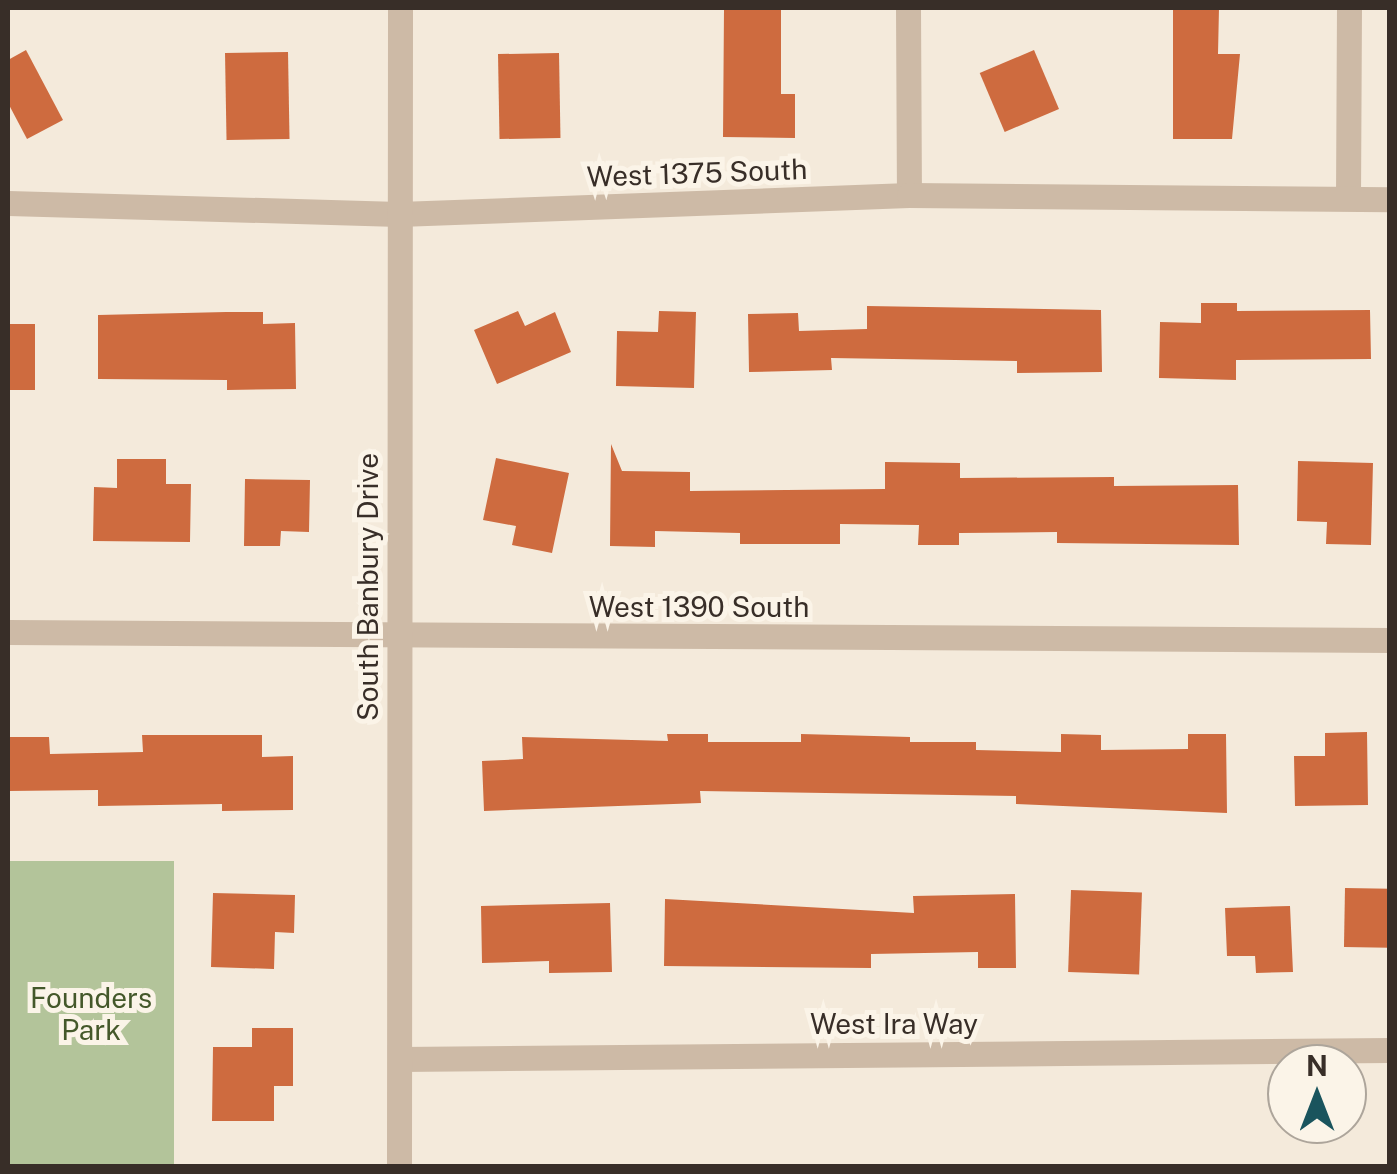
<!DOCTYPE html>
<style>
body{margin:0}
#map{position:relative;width:1397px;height:1174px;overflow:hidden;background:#f4eadb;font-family:"Public Sans",sans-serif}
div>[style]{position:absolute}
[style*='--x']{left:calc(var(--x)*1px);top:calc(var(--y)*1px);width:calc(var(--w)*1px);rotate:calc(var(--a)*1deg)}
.green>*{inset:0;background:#b3c49a;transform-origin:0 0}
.building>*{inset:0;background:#ce6b3f;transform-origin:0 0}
.minor>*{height:25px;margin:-12.5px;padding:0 12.5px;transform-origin:12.5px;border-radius:12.5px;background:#cdbaa6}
span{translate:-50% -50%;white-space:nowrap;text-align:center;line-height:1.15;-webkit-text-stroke:10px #fbf4e8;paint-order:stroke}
.street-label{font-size:28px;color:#382e28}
.park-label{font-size:28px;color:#44582a}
.frame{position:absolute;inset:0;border:10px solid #382e28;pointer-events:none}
.north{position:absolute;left:1267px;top:1044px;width:100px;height:100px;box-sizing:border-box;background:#fbf4e8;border:2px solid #ada59b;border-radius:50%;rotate:0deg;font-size:28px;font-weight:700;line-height:40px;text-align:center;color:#382e28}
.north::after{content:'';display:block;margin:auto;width:35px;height:45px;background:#1a545d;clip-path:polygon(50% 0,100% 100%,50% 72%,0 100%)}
</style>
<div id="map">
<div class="green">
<div style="left:174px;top:861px;width:305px;height:166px;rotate:90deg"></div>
</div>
<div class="building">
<div style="clip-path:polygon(724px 8px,781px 8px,781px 94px,795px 94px,795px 138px,723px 137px)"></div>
<div style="clip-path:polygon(1173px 8px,1219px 8px,1218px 54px,1240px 54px,1232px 139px,1173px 139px)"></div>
<div style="clip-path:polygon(26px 50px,63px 120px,27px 139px,8px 103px,8px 60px)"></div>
<div style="left:1034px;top:50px;width:64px;height:59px;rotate:67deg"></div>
<div style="left:288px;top:52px;width:87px;height:63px;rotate:89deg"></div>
<div style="left:559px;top:53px;width:85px;height:61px;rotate:89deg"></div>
<div style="clip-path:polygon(1201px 303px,1237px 303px,1237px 311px,1370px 310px,1371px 359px,1236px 360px,1236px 380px,1159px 378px,1160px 322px,1201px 323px)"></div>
<div style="clip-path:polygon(867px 306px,1101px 310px,1102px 372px,1017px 373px,1017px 361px,831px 358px,832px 370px,749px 372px,748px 314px,798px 313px,799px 331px,867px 329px)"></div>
<div style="clip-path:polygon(518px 311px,525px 326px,555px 312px,571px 352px,497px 384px,474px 330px)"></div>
<div style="clip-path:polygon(659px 311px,696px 312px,694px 388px,616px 386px,617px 331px,658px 332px)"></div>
<div style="clip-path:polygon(226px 312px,263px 312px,263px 324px,295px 323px,296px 389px,227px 390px,227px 380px,98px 379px,98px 315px)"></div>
<div style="left:8px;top:324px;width:27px;height:66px"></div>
<div style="clip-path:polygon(611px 444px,622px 471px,690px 472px,690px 491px,885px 489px,885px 462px,960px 463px,960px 478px,1114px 477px,1114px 486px,1238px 485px,1239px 545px,1057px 543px,1057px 532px,959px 533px,959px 545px,918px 545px,919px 525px,840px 524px,840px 544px,740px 544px,740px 533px,655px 531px,655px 547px,610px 546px)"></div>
<div style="clip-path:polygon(496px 458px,569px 473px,552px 553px,512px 545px,516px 526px,483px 520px)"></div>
<div style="clip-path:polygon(117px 459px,166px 459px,166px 484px,191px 484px,190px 542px,93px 541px,94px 487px,117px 488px)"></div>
<div style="clip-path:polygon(1298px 461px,1373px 463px,1371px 545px,1326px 544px,1327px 522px,1297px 521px)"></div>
<div style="clip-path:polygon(245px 479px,310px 480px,309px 532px,281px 531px,280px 546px,244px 546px)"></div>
<div style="clip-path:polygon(1367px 732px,1368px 805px,1295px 806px,1294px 756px,1325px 756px,1325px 733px)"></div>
<div style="clip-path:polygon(667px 734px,708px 734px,708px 742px,801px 742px,801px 734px,910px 737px,910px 742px,976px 742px,976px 750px,1061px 752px,1061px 734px,1101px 735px,1101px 750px,1188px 749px,1188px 734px,1226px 734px,1227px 813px,1016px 804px,1016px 796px,700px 791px,701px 803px,484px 811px,482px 761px,523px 759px,522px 737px,668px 741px)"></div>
<div style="clip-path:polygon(142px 735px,262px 735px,262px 757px,293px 756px,293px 810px,222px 811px,222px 804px,98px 806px,98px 790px,8px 791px,8px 737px,49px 737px,50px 754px,143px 752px)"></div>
<div style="left:1345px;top:888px;width:45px;height:59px;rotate:1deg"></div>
<div style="left:1071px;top:890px;width:71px;height:82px;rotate:2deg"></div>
<div style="clip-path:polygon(213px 893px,295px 895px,294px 933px,275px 932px,274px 969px,211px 967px)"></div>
<div style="clip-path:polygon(1015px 894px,1016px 968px,978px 968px,978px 952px,871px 954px,871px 968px,664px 966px,665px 899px,914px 913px,913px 896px)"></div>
<div style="clip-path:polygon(610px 903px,612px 972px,549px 973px,549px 961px,482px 963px,481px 906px)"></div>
<div style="clip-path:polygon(1290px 906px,1293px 972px,1256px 973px,1255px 956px,1227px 956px,1225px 908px)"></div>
<div style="clip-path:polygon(252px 1028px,293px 1028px,293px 1086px,274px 1086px,274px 1121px,212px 1121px,213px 1047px,252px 1047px)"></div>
</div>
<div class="minor">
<div style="--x:908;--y:8;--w:187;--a:89.7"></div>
<div style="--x:1348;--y:198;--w:190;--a:-89.7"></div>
<div style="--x:8;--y:203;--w:391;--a:1.6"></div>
<div style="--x:399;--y:214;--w:510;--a:-2.13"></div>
<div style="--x:909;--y:195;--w:481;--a:0.5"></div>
<div style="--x:8;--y:632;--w:1382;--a:0.33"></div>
<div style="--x:400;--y:1059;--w:990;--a:-0.52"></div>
<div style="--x:399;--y:1166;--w:1158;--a:-89.95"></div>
</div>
<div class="street-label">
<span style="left:697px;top:173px;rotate:-2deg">West 1375 South</span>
<span style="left:368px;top:587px;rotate:-90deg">South Banbury Drive</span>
<span style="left:699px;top:607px">West 1390 South</span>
<span style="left:894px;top:1024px">West Ira Way</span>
</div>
<div class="park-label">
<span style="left:91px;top:1014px">Founders<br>Park</span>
</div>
<div class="frame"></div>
<div class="north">N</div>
</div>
